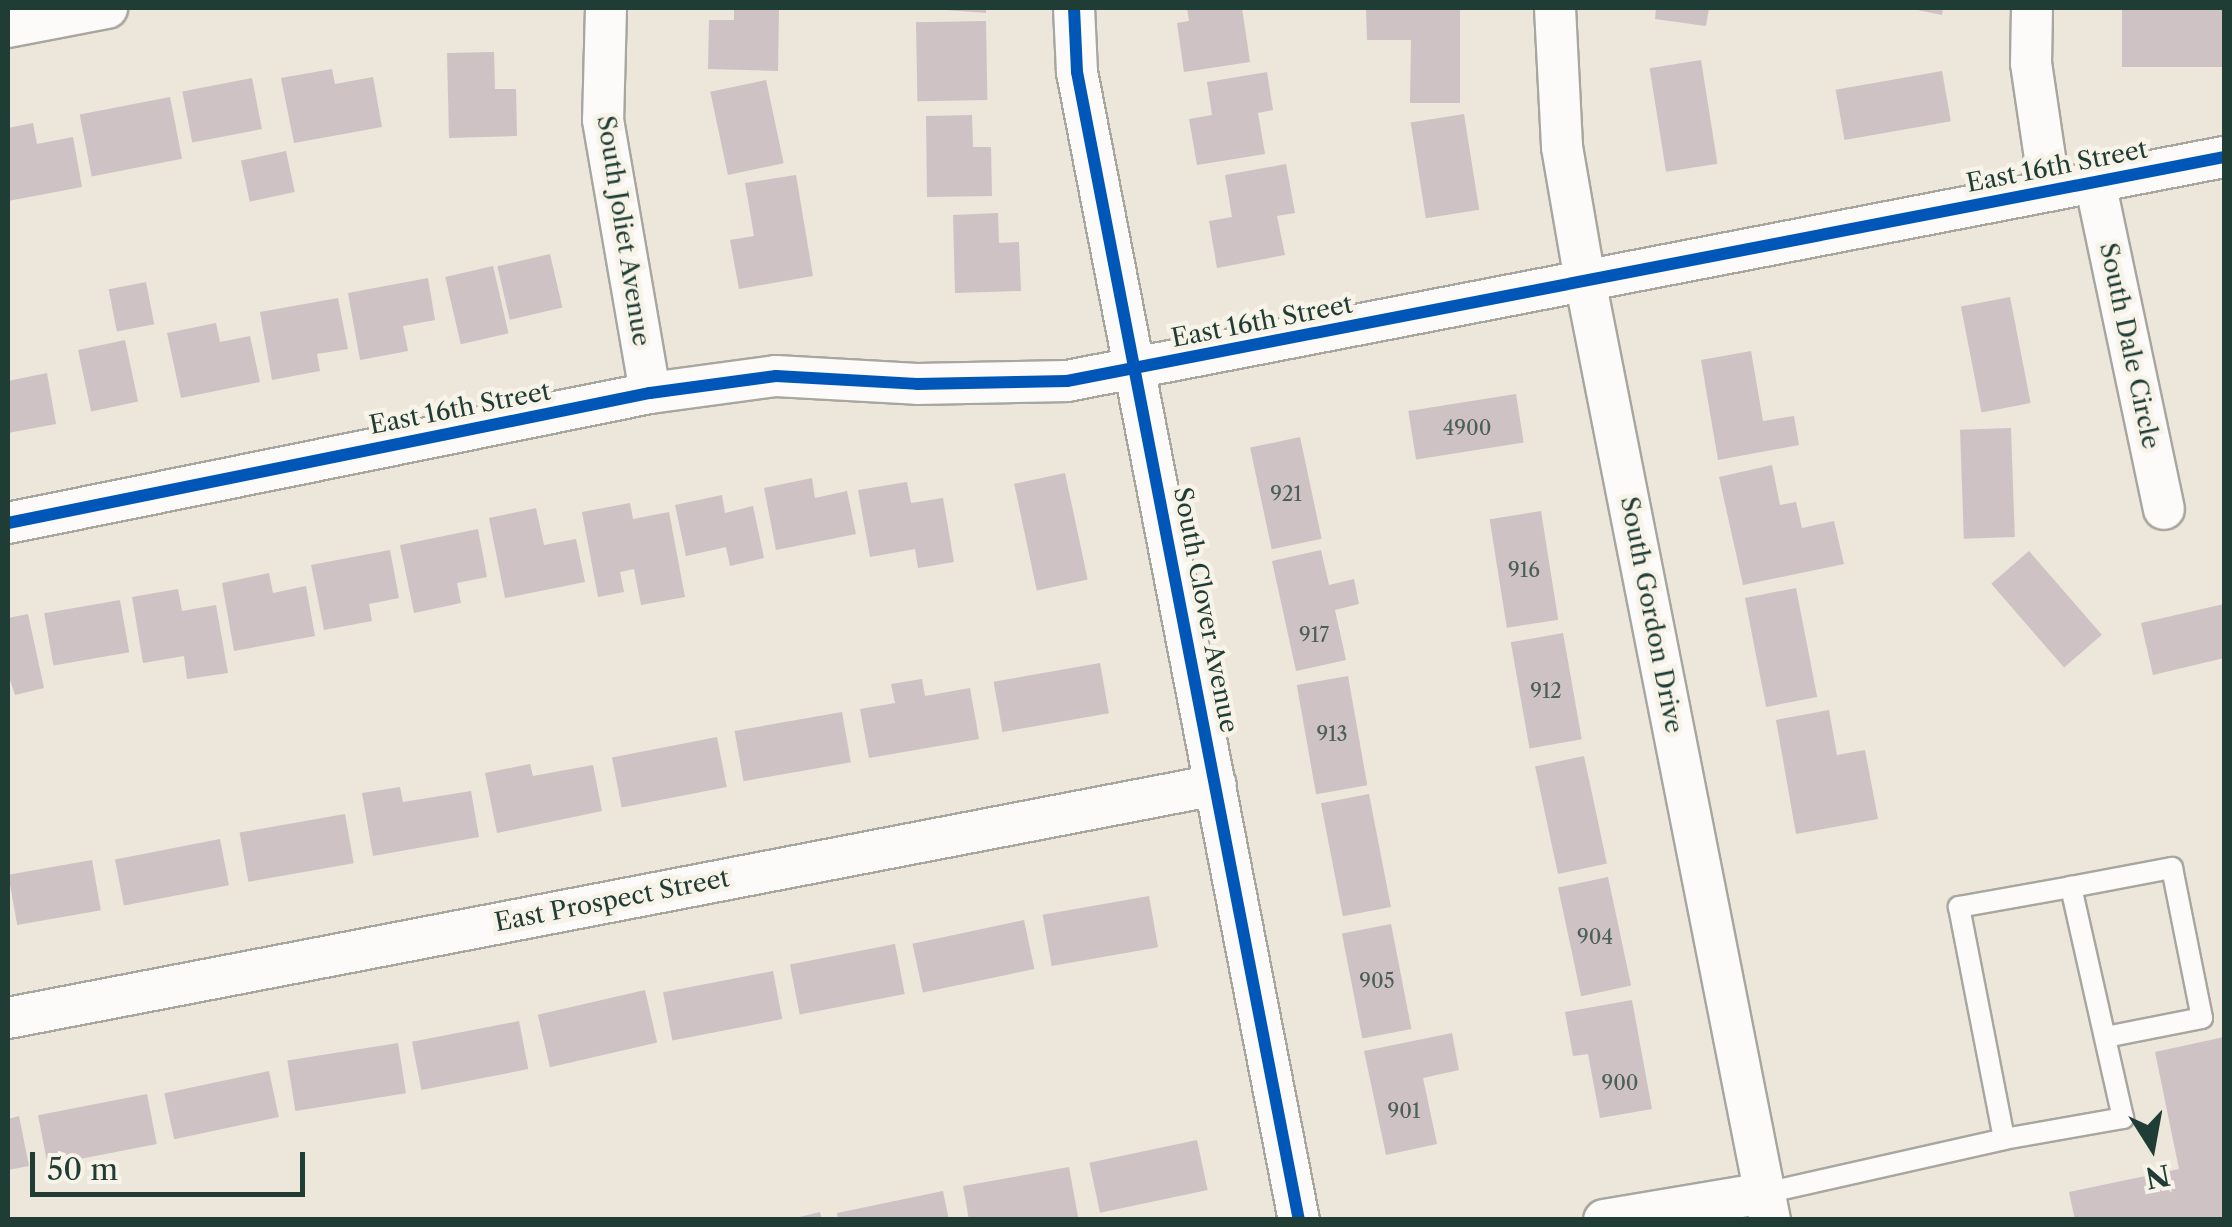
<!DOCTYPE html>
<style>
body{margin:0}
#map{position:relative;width:2232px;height:1227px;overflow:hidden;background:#ece6db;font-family:"Libre Caslon Text",serif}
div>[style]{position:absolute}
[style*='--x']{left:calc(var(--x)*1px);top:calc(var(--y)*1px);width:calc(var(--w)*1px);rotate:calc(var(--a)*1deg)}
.building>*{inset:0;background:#cec2c4;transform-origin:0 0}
.roads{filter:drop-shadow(2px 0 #a7a7a0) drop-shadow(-2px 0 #a7a7a0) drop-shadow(0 2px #a7a7a0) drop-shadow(0 -2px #a7a7a0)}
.service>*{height:20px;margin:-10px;padding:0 10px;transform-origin:10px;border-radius:10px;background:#fcfbfa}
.minor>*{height:40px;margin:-20px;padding:0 20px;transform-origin:20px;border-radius:20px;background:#fcfbfa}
.cycleway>*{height:12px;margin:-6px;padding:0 6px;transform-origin:6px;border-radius:6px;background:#0057b8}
span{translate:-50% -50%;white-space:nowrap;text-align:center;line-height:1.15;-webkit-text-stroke:9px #f7f3e8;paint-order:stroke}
.number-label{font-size:20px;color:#4b5e58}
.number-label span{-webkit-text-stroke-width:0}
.street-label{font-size:25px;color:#1f3d34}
.frame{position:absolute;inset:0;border:10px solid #1f3d34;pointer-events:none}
.north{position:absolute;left:2102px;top:1097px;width:100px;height:100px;-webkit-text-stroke:8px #f7f3e8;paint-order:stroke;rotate:169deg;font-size:28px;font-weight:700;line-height:40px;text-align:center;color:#1f3d34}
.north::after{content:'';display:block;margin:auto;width:35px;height:45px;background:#1f3d34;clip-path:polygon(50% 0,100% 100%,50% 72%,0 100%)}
.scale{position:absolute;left:30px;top:1152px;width:275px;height:45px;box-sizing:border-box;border:5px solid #1f3d34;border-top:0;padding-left:12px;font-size:30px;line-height:35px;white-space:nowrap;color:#1f3d34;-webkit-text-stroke:8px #f7f3e8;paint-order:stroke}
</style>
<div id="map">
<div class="building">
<div style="clip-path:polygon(734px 8px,779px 8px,778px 71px,708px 69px,709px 20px,734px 20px)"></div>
<div style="clip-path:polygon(946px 8px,986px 8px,986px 13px,946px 10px)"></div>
<div style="clip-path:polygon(1187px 8px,1242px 8px,1250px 62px,1184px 72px,1177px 23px,1189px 21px)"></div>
<div style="clip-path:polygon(1366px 8px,1460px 8px,1460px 103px,1410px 103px,1411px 40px,1367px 40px)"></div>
<div style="clip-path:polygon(1656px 8px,1709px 8px,1706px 26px,1655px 19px)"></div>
<div style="clip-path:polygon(1908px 8px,1943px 8px,1942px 15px)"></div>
<div style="left:2224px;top:8px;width:59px;height:102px;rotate:90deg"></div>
<div style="left:986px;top:21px;width:79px;height:70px;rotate:89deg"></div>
<div style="clip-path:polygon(494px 52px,495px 89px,516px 89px,517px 136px,449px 138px,447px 53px)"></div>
<div style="left:1701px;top:60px;width:105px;height:52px;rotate:81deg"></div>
<div style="clip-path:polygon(332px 69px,335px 84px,373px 77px,382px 127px,294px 143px,281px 78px)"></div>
<div style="left:1942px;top:71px;width:51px;height:108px;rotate:80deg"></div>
<div style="clip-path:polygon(1267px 72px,1273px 110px,1258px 113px,1265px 154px,1197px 165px,1189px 119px,1212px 115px,1207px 82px)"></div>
<div style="left:252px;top:78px;width:52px;height:71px;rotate:79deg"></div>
<div style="left:766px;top:80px;width:85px;height:57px;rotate:78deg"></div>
<div style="left:170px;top:97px;width:63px;height:92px;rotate:79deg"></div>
<div style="left:1464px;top:114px;width:97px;height:54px;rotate:81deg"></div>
<div style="clip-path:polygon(972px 115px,973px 147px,991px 147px,992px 196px,927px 197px,926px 116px)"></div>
<div style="clip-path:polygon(33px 123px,37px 144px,73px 137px,82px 187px,8px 201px,8px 128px)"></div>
<div style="left:286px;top:151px;width:42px;height:46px;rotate:78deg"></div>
<div style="clip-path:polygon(1286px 164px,1295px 213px,1277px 216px,1285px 255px,1217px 268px,1209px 221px,1232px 217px,1225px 175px)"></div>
<div style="clip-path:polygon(796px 175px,813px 276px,739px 289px,730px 240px,754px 236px,745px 183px)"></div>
<div style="clip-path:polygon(998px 213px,999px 243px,1019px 242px,1021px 291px,955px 293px,953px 215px)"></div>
<div style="left:550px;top:254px;width:55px;height:54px;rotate:77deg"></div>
<div style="left:493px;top:266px;width:69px;height:49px;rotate:77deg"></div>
<div style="clip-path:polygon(428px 278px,435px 320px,403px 326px,408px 351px,360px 360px,348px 293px)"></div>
<div style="left:146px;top:282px;width:43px;height:38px;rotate:79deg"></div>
<div style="left:2010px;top:297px;width:108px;height:50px;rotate:79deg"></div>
<div style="clip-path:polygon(338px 298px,348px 349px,317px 354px,320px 371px,272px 380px,260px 312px)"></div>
<div style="clip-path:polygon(216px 323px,220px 342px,250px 336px,260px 382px,181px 398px,167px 333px)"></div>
<div style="left:125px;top:340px;width:63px;height:48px;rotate:78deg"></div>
<div style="clip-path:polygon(1751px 351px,1763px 421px,1794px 416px,1799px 445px,1718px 460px,1701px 360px)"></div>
<div style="clip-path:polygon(47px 373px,56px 424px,8px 433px,8px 381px)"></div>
<div style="left:1516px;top:394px;width:49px;height:109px;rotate:81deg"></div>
<div style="left:2011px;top:428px;width:109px;height:51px;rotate:88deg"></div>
<div style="left:1300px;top:437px;width:104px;height:51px;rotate:78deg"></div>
<div style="clip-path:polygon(1772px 465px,1780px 505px,1796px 502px,1802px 528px,1834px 521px,1844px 564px,1743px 585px,1719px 477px)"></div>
<div style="left:1065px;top:473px;width:109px;height:52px;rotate:78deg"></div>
<div style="clip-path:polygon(812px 478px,815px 498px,847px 491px,856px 534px,776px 550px,764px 488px)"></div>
<div style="clip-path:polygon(907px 482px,911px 503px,943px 498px,954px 562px,918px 568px,915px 549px,870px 557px,858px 490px)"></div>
<div style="clip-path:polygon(722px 495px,725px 513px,753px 506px,764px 558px,730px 566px,726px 547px,686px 556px,675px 505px)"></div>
<div style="clip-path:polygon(630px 503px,633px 519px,669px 512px,685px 597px,641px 605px,634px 569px,620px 572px,624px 592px,598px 597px,582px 512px)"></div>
<div style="clip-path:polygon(536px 508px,544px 545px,576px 539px,585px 582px,505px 598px,489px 518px)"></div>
<div style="left:1541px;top:511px;width:110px;height:52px;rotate:81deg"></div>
<div style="clip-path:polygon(478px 529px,487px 577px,457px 583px,461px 603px,414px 613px,400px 545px)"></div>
<div style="clip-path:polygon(390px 550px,399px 598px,369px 604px,372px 621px,324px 630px,311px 565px)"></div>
<div style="clip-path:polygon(1321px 550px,1329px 585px,1354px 579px,1359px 604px,1335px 610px,1346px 660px,1296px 671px,1272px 561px)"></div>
<div style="left:2029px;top:551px;width:111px;height:50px;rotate:49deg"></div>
<div style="clip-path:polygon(269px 573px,273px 593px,306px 586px,315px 636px,234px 651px,222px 583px)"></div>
<div style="left:1796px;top:588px;width:111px;height:52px;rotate:79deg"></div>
<div style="clip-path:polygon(178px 589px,182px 611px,216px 605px,228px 673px,187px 679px,184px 656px,143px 663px,132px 597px)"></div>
<div style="left:120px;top:600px;width:53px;height:77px;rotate:80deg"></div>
<div style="clip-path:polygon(2224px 604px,2224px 658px,2153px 675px,2141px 623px)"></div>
<div style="clip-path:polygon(28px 614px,44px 688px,15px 695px,8px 674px,8px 618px)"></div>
<div style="left:1563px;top:633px;width:108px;height:53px;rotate:80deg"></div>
<div style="left:1100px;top:663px;width:51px;height:108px;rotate:80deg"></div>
<div style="left:1348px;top:676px;width:111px;height:52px;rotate:80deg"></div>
<div style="clip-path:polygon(922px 679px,925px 696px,970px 688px,979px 739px,869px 758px,860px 709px,895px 703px,891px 684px)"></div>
<div style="clip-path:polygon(1829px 710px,1837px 755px,1865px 750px,1878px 819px,1796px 834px,1776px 720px)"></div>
<div style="left:842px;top:712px;width:51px;height:109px;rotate:80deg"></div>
<div style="left:717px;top:737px;width:51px;height:107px;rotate:79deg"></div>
<div style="left:1584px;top:756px;width:110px;height:50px;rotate:78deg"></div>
<div style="clip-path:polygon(530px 764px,533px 776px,593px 765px,602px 811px,497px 833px,485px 773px)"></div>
<div style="clip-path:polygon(400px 787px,403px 802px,471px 791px,479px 837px,373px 856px,362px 793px)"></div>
<div style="left:1369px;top:794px;width:115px;height:49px;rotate:79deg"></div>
<div style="left:345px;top:814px;width:50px;height:107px;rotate:80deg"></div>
<div style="left:220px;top:839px;width:47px;height:107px;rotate:79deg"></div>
<div style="left:92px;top:860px;width:51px;height:85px;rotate:80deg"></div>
<div style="left:1608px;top:877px;width:111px;height:51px;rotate:78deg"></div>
<div style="left:1149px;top:896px;width:52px;height:108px;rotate:80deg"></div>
<div style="left:1024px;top:920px;width:50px;height:114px;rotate:78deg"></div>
<div style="left:1391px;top:924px;width:107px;height:50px;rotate:79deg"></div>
<div style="left:895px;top:944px;width:51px;height:107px;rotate:79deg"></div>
<div style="left:773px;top:971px;width:49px;height:112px;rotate:79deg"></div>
<div style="left:645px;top:990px;width:54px;height:110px;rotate:77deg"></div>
<div style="clip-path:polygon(1632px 1000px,1652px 1109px,1600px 1118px,1588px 1054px,1573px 1056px,1565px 1012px)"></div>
<div style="left:519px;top:1021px;width:49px;height:109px;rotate:79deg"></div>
<div style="clip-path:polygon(1452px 1033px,1459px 1070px,1423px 1078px,1437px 1144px,1386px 1155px,1364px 1051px)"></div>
<div style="clip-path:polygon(2224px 1037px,2224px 1220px,2075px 1220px,2069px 1192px,2179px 1169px,2155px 1052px)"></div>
<div style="left:398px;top:1043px;width:51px;height:112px;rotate:81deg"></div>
<div style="left:269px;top:1071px;width:47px;height:107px;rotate:78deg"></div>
<div style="left:147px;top:1094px;width:51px;height:111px;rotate:79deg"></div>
<div style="clip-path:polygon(19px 1116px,29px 1166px,8px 1170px,8px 1119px)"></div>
<div style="left:1197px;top:1140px;width:51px;height:110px;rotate:78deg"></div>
<div style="clip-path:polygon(1069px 1167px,1078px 1217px,969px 1220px,963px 1186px)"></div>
<div style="clip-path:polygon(943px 1191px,949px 1220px,838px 1220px,837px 1213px)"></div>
<div style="clip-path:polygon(820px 1212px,822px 1220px,795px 1220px,795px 1218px)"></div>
</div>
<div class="roads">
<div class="service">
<div style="--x:2071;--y:887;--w:103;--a:-10.7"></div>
<div style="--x:2172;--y:868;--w:153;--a:78.7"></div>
<div style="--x:2202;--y:1018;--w:98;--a:168.8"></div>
<div style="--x:1765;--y:1193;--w:245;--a:-12.7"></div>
<div style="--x:2004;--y:1139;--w:121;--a:-10"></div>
<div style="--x:2123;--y:1118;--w:237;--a:-102.7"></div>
<div style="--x:2071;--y:887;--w:114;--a:169.9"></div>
<div style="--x:1959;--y:907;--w:236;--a:79"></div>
</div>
<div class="minor">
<div style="--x:606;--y:8;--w:112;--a:91.5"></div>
<div style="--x:603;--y:120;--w:277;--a:80.2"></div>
<div style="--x:1074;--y:8;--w:64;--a:87.3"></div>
<div style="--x:1077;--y:72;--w:1169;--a:79.06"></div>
<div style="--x:1555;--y:8;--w:139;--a:87.1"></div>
<div style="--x:1562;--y:147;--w:135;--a:80.2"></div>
<div style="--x:1585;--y:280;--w:958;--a:78.87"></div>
<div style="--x:2032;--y:8;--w:55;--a:91"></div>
<div style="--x:2031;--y:63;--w:129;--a:81.6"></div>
<div style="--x:8;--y:27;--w:101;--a:-10.9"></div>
<div style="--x:2095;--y:182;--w:334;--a:78.1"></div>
<div style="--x:8;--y:523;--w:655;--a:-11.45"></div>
<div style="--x:650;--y:393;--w:127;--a:-7.7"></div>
<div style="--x:776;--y:376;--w:141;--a:3.2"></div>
<div style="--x:917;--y:384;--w:150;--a:-1.1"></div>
<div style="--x:1067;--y:381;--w:1178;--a:-10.96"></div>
<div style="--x:8;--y:1018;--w:1230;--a:-10.92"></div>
<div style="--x:1604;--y:1220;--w:163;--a:-9.5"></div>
</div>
</div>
<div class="cycleway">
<div style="--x:1074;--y:8;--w:64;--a:87.3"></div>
<div style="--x:1077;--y:72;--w:1169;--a:79.06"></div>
<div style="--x:8;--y:523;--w:655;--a:-11.45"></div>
<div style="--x:650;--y:393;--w:127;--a:-7.7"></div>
<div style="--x:776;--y:376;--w:141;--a:3.2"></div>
<div style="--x:917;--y:384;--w:150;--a:-1.1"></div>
<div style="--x:1067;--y:381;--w:1178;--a:-10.96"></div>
</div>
<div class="number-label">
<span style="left:1467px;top:428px">4900</span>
<span style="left:1286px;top:494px">921</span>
<span style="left:1524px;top:570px">916</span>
<span style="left:1314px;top:635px">917</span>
<span style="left:1546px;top:691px">912</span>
<span style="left:1332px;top:734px">913</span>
<span style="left:1595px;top:937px">904</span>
<span style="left:1377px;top:981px">905</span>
<span style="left:1620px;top:1083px">900</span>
<span style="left:1404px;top:1111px">901</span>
</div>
<div class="street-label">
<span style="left:2057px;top:167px;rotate:-11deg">East 16th Street</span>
<span style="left:623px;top:231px;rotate:81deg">South Joliet Avenue</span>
<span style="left:1262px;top:322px;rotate:-11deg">East 16th Street</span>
<span style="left:2129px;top:346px;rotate:78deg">South Dale Circle</span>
<span style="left:460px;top:409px;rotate:-11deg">East 16th Street</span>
<span style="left:1205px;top:610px;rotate:79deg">South Clover Avenue</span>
<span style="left:1651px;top:615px;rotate:79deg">South Gordon Drive</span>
<span style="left:612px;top:901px;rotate:-11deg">East Prospect Street</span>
</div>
<div class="frame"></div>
<div class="north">N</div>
<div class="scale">50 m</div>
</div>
